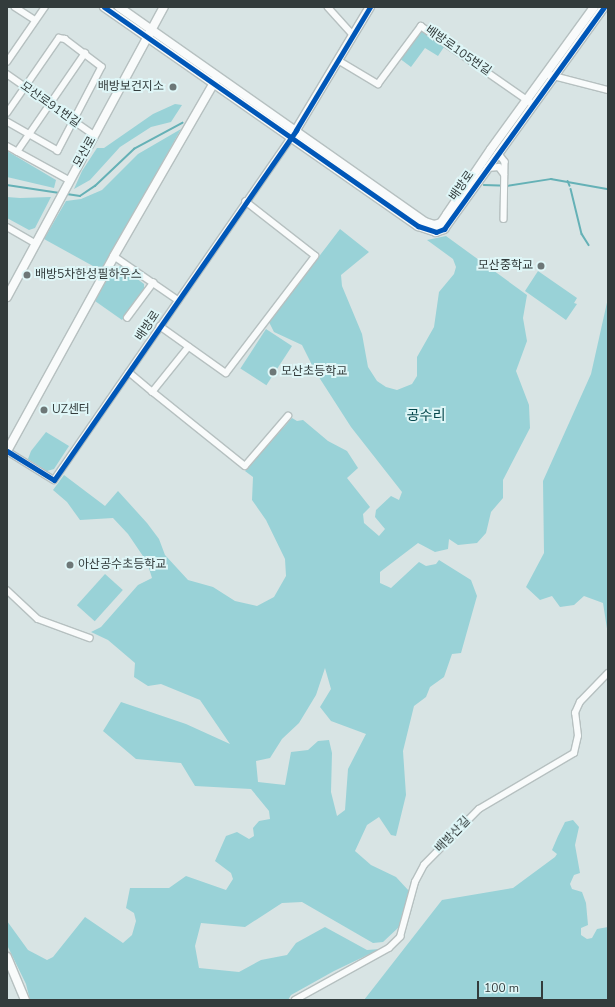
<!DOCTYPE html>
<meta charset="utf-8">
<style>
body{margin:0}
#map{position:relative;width:615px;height:1007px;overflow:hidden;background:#d8e4e4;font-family:"Nunito Sans","Noto Sans KR",sans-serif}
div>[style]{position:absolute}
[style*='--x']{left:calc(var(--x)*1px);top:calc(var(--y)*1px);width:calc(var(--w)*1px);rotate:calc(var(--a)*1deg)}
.green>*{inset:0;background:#99d2d7;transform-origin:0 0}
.stream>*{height:1.5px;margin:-0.75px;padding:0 0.75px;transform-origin:0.75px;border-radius:0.75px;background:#65b1b6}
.roads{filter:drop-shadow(1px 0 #b6c0c0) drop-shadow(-1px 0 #b6c0c0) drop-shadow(0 1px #b6c0c0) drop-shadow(0 -1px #b6c0c0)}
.street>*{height:5.5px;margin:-2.75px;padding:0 2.75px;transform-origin:2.75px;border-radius:2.75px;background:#f9fbfb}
.secondary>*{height:8px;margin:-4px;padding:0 4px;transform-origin:4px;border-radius:4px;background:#f9fbfb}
.cycleway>*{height:5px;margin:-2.5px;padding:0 2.5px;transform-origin:2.5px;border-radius:2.5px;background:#0057b8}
.dots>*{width:11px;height:11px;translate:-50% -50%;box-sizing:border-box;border:2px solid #dff6f7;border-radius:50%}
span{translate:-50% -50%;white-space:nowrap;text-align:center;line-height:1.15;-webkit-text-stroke:4px #dff6f7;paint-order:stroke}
.street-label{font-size:12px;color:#333c3c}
.poi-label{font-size:12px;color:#333c3c}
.right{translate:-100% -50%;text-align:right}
.left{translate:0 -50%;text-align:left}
.quarter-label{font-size:14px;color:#05474c}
.frame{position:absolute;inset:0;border:8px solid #333c3c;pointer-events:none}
.scale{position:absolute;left:477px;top:981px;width:66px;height:18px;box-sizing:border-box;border:2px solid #333c3c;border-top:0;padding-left:5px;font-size:12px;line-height:14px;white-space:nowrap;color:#333c3c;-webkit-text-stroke:3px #dff6f7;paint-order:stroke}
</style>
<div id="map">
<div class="green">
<div style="clip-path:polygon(423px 31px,444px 47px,438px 56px,425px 48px,411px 67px,399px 58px,419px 32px)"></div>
<div style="clip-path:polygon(175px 104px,182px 105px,171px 122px,151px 127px,120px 147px,90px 180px,74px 189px,82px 171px,97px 148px,104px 148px,153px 114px)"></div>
<div style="clip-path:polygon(181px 129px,102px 271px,44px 239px,66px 201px,81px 199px,102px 190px,138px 154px)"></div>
<div style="clip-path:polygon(7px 151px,56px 180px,54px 188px,7px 177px)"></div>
<div style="clip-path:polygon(7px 197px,20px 198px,51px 197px,35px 228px,29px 230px,7px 218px)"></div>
<div style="clip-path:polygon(evenodd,340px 229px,369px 252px,341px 275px,342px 286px,362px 334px,368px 367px,377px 381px,386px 387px,397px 390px,412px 384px,417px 376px,417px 357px,434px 327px,439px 292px,454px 274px,456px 267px,453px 259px,427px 240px,446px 236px,527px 295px,523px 318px,527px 341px,516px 371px,529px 405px,530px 428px,503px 480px,503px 498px,491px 512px,486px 533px,477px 543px,458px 545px,449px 539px,448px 549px,435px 552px,418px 543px,380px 572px,380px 583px,391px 588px,419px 562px,426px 566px,436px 564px,439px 560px,471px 580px,477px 596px,461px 653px,452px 654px,444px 677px,430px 687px,426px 697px,414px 706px,403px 751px,406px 795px,396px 836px,391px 835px,379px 817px,367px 825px,355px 851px,371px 865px,396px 877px,409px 891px,399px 927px,383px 942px,373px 943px,302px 902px,282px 903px,245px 927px,201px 923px,195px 946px,199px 968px,239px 972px,261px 960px,287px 955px,296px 943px,325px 927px,367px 950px,380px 949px,334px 971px,291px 995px,288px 1000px,30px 1000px,26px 984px,7px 945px,7px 921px,28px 950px,47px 960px,53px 957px,85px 917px,123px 943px,132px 935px,136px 921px,134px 913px,126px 908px,130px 888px,169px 888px,186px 876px,226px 890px,233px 879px,231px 873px,215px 861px,226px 836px,237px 832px,249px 839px,254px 836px,253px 828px,259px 821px,270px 819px,269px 811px,251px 789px,195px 786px,181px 763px,136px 759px,103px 731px,121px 702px,186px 724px,230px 744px,200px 700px,161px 684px,148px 686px,134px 677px,135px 663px,108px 640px,91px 632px,101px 627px,138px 585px,152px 578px,147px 562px,128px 534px,113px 518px,80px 520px,67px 502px,53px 490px,64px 475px,105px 506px,118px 491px,147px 523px,159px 539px,165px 555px,188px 580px,213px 587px,235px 601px,257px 606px,274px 597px,286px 576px,285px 559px,266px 520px,252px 500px,253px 477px,245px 471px,292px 418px,297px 421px,303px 420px,328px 441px,347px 451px,358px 468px,347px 478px,370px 507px,363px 514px,364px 523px,379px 536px,385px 529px,375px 517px,376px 510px,391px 496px,399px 500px,402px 492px,351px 427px,315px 371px,302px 345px,274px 332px,269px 322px,340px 229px,325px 668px,331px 689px,320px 707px,331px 721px,366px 734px,348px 769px,345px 810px,337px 816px,331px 792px,332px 753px,329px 740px,318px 741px,308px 750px,291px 752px,285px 785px,258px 782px,256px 761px,270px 758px,282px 739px,299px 723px,316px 695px,325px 668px)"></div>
<div style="clip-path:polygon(120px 266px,144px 284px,144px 290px,122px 320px,95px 301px,114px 267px)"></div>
<div style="clip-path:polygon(538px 271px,577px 298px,574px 303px,577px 304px,566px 320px,525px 291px)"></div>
<div style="clip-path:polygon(608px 298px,608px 635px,603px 603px,584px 596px,574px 605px,560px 607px,552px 596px,540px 600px,526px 587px,544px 553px,543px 481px,591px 374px)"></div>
<div style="left:266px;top:329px;width:31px;height:47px;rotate:33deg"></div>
<div style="clip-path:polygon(46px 432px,69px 446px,54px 469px,47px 471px,28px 459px,31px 451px)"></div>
<div style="left:105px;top:574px;width:24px;height:42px;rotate:42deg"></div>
<div style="clip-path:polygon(573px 820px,579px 827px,575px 845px,580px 873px,574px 875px,570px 884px,572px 889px,582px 892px,586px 903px,588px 925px,581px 928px,581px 935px,587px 939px,592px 938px,597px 929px,608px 927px,608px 1000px,364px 1000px,442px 900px,513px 888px,555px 857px,557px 854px,552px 850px,558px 836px,565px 822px)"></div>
</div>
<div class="stream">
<div style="--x:568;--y:181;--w:5;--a:68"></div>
<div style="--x:7;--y:185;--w:53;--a:8.7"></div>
<div style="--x:484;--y:185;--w:23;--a:2"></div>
<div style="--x:507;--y:186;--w:45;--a:-9"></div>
<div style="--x:551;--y:179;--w:58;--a:10"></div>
<div style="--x:571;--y:189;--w:46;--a:76.3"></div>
<div style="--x:582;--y:234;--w:13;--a:58"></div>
<div style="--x:67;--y:194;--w:13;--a:9"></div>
<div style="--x:80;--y:196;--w:18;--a:-34"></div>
<div style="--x:95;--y:186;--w:54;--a:-43.5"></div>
<div style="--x:134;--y:149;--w:55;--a:-28.4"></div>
</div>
<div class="roads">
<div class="street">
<div style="--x:15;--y:7;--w:24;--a:33"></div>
<div style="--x:328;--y:7;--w:38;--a:48"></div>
<div style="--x:338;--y:60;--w:47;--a:31"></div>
<div style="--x:378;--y:84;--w:72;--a:-53.4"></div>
<div style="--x:421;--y:26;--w:136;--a:34.9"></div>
<div style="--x:7;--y:62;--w:67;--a:-55.4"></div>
<div style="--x:7;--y:74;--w:106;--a:35"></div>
<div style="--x:546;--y:74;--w:64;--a:14.5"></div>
<div style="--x:7;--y:113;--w:91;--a:-55.3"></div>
<div style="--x:59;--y:38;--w:6;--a:9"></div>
<div style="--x:65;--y:39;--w:46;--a:37.1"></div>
<div style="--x:102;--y:67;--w:95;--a:117.6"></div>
<div style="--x:58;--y:151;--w:59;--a:-150.4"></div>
<div style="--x:7;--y:146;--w:71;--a:28.7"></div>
<div style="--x:17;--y:152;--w:120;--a:-55.5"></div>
<div style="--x:498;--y:153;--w:11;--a:52"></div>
<div style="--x:505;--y:162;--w:57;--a:91"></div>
<div style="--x:487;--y:168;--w:12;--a:-5"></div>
<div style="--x:499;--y:167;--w:9;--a:54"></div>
<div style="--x:7;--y:227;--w:32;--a:30"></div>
<div style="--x:114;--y:256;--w:78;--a:34.5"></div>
<div style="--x:127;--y:318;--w:44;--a:-53.4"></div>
<div style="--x:160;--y:326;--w:81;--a:35.5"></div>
<div style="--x:226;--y:373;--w:147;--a:-52.7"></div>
<div style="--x:315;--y:256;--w:88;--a:-142"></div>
<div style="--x:189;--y:347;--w:58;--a:128.7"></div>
<div style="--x:153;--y:392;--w:118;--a:38.8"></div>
<div style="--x:245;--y:466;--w:66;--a:-49.3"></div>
<div style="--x:129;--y:372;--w:31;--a:40"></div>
<div style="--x:7;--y:451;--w:55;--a:31.7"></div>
<div style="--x:54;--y:480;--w:418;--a:-55.3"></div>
<div style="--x:7;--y:590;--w:42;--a:43.1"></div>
<div style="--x:38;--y:619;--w:55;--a:20.1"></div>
<div style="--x:295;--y:1000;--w:107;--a:-29"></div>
<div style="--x:389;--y:948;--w:16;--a:-45"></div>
<div style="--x:400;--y:937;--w:57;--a:-74.7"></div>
<div style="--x:415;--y:882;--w:19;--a:-62"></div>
<div style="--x:424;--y:865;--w:78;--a:-45.5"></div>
<div style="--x:479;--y:809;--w:110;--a:-30.5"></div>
<div style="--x:574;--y:753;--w:17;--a:-77"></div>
<div style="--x:578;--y:736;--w:23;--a:-97"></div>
<div style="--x:575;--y:713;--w:12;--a:-66"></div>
<div style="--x:580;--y:702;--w:40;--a:-46"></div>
</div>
<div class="secondary">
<div style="--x:104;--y:7;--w:383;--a:34.9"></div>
<div style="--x:418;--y:226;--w:19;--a:18"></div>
<div style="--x:436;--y:232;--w:9;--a:-21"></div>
<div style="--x:444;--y:229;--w:274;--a:-54.2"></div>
<div style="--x:119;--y:7;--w:374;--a:35.1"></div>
<div style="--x:425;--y:222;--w:9;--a:18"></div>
<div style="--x:434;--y:225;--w:7;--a:-16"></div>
<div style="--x:441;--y:223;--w:11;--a:-56"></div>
<div style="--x:447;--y:214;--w:78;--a:-55.9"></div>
<div style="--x:491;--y:149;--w:175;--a:-54"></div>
<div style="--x:296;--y:130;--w:144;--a:-59"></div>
<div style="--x:7;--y:297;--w:330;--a:-61.6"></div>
<div style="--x:7;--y:451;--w:222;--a:-61.2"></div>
<div style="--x:114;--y:256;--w:204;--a:-60"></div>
<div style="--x:7;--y:957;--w:47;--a:67.3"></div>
</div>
</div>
<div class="cycleway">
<div style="--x:104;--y:7;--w:383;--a:34.9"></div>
<div style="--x:418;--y:226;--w:19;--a:18"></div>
<div style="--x:436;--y:232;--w:9;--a:-21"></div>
<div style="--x:444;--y:229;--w:274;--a:-54.2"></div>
<div style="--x:7;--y:451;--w:55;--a:31.7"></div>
<div style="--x:54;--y:480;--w:426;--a:-55.3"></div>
<div style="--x:296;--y:130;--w:144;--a:-59"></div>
</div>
<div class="dots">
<div style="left:173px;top:87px;background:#6d7777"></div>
<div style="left:541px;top:266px;background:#6d7777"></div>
<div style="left:27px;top:275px;background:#6d7777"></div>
<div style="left:273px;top:372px;background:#6d7777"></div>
<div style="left:44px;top:410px;background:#6d7777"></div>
<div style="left:70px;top:565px;background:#6d7777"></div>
</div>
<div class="street-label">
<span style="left:458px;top:51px;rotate:35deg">배방로105번길</span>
<span style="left:50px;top:105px;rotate:35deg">모산로91번길</span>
<span style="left:85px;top:152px;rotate:-61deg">모산로</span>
<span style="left:462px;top:186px;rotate:-55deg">배방로</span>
<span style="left:148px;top:326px;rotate:-56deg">배방로</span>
<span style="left:453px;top:835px;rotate:-46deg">배방산길</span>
</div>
<div class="poi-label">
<span class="right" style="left:164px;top:87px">배방보건지소</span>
<span class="right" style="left:533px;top:266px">모산중학교</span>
<span class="left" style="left:35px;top:275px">배방5차한성필하우스</span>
<span class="left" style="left:281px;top:372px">모산초등학교</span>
<span class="left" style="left:52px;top:410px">UZ센터</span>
<span class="left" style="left:78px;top:565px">아산공수초등학교</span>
</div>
<div class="quarter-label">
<span style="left:426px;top:416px">공수리</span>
</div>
<div class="frame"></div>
<div class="scale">100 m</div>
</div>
